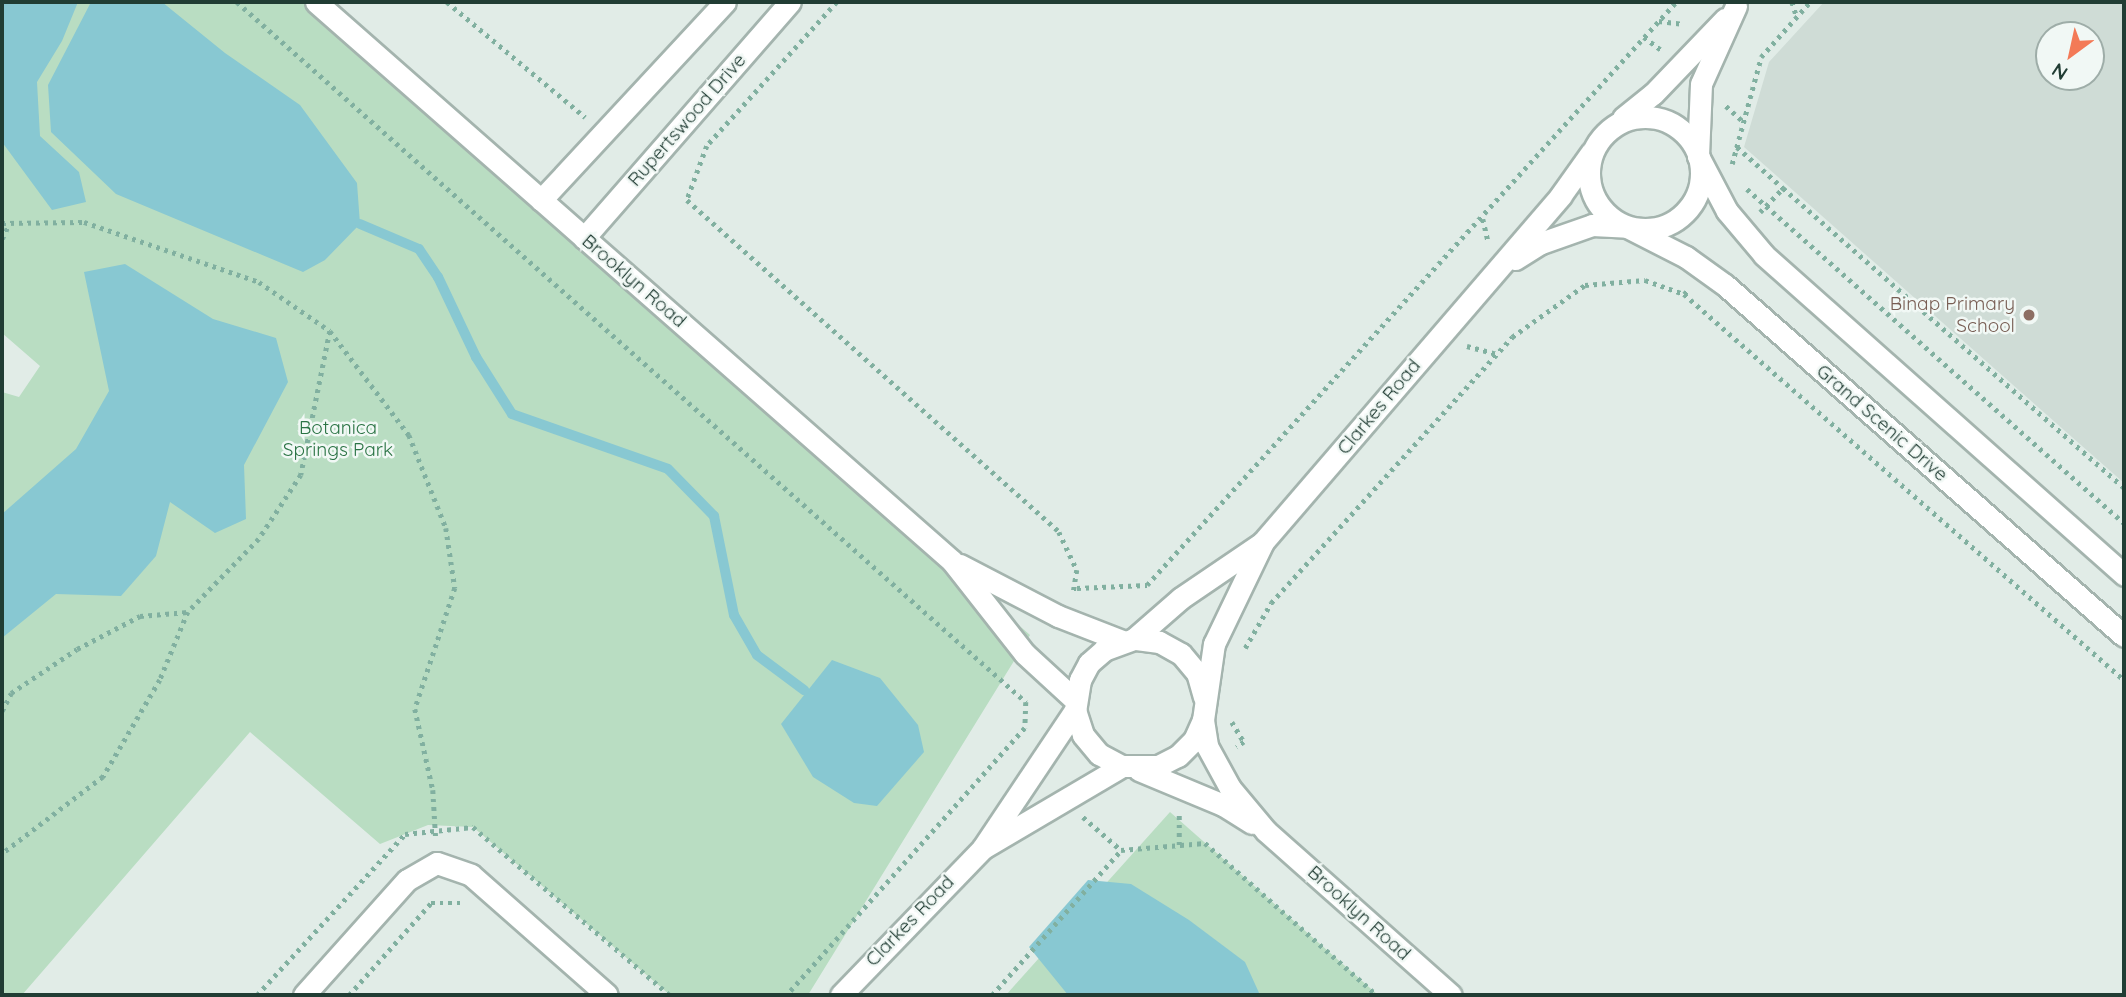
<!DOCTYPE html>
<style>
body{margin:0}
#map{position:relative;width:2126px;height:997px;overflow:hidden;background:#e1ece7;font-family:Quicksand,sans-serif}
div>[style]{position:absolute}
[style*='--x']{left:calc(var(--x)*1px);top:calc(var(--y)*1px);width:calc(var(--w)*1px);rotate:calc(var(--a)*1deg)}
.built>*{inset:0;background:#cfdcd6}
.green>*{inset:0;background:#b9ddc2}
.water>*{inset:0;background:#88c8d2}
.stream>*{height:10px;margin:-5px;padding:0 5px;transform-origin:5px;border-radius:5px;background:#88c8d2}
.path>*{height:4.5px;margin-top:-2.25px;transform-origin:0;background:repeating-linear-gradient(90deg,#81b0a0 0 3.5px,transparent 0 8.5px)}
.roads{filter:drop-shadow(2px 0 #a4b4ae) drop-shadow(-2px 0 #a4b4ae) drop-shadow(0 2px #a4b4ae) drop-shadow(0 -2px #a4b4ae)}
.street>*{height:21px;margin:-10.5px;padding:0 10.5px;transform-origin:10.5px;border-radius:10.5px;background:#fff}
.secondary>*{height:21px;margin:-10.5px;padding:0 10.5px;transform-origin:10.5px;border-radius:10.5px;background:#fff}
.secondary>.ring{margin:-10.5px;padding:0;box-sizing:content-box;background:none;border:21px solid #fff;border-radius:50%}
.dots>*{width:19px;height:19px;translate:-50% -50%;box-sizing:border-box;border:4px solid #f1f8f5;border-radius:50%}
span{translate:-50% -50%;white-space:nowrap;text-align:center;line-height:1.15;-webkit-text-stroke:5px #f1f8f5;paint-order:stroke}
.street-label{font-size:19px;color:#213d34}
.education-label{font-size:19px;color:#785e54}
.right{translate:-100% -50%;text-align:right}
.park-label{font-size:19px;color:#2b7445}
.frame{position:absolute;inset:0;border:4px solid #213d34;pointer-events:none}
.north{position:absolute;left:2035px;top:21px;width:70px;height:70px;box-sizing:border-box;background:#f1f8f5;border:2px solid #9eada8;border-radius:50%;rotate:213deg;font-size:19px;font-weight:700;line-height:28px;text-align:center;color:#213d34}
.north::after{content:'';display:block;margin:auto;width:24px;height:32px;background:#f37a57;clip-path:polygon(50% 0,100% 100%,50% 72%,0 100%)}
</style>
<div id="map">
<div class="built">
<div style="clip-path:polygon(evenodd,1824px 2px,2124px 2px,2124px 483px,1744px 147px,1769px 62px,1824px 2px,2049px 35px,2091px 35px,2091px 77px,2049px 77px,2049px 35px)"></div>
</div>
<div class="green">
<div style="clip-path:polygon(2px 2px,302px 2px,1030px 635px,808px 995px,670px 995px,473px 827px,428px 825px,380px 844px,250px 732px,22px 995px,2px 995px,2px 392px,19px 397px,40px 366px,2px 333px)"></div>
<div style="clip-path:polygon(1170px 812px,1378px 995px,1006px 995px)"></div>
</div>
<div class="water">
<div style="clip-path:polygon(2px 2px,78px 2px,62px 41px,37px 82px,40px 136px,79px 172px,86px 202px,52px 210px,2px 142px)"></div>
<div style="clip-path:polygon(91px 2px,162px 2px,225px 53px,300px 105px,357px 183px,360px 224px,325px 260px,303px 272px,116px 194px,51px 132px,48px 85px)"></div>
<div style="clip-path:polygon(125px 264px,213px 319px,276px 338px,288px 382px,244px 465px,246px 519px,215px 533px,170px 502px,156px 556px,121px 596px,56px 594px,2px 638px,2px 514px,76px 449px,109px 391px,84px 272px)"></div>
<div style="clip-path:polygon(832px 660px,880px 678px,918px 725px,924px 752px,877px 806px,854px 803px,813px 777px,781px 724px)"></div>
<div style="clip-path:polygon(1088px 880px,1131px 884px,1189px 920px,1245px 962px,1260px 995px,1068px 995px,1029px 947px)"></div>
</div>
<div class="stream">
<div style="--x:360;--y:224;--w:64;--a:23"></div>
<div style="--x:419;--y:249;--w:34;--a:56"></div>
<div style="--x:438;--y:277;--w:89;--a:64.6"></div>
<div style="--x:476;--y:357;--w:67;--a:57.7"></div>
<div style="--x:512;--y:414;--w:165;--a:19.4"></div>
<div style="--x:668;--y:469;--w:66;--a:45.6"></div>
<div style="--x:714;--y:516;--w:101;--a:78.6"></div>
<div style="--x:734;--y:615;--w:46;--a:60.1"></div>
<div style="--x:757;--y:655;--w:59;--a:36.7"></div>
</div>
<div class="path">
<div style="--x:237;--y:2;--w:1055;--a:41.58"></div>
<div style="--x:1026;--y:702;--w:26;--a:92"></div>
<div style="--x:1025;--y:728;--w:358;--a:131.7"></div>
<div style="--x:447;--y:2;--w:180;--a:39.8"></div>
<div style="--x:837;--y:2;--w:194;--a:132.1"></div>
<div style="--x:707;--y:146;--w:58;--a:110.3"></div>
<div style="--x:687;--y:200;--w:499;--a:41.7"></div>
<div style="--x:1059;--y:532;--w:42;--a:64.7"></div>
<div style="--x:1077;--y:570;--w:25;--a:99"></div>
<div style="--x:1792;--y:2;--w:16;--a:72"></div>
<div style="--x:1659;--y:21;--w:23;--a:7"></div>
<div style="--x:1644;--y:37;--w:21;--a:37"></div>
<div style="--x:1726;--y:106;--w:24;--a:42"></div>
<div style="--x:1737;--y:147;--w:62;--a:41.7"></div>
<div style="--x:1732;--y:164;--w:111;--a:-74.8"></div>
<div style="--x:1761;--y:57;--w:74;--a:-48.3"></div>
<div style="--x:1747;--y:189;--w:504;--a:41.54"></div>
<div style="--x:1760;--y:212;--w:33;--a:-46"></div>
<div style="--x:1783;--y:188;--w:454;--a:41.3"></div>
<div style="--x:1483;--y:219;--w:23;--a:77"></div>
<div style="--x:2;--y:223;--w:82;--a:-0.7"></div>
<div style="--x:84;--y:222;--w:185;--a:18.9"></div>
<div style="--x:259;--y:282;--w:86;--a:34.6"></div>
<div style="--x:330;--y:331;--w:147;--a:101.4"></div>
<div style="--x:301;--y:475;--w:77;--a:123.3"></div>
<div style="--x:259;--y:539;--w:102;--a:134.2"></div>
<div style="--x:188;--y:612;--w:74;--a:112.4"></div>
<div style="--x:160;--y:680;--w:113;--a:120.4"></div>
<div style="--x:103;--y:777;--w:127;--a:142.7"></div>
<div style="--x:2;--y:239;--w:14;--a:-65"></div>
<div style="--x:1684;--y:294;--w:585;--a:41.26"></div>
<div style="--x:330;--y:331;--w:131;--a:52.8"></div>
<div style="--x:409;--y:435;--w:100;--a:68.3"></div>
<div style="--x:446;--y:528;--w:61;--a:81.5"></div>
<div style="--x:455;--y:588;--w:127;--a:108.3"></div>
<div style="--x:415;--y:709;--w:83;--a:77.5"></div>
<div style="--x:433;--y:790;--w:50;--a:86.6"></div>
<div style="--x:1467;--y:346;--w:31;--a:15"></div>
<div style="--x:1077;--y:588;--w:70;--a:-2.5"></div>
<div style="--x:1147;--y:585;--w:787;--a:-47.78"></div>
<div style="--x:1245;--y:648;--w:52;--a:-60"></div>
<div style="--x:1271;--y:603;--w:359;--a:-47.8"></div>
<div style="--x:1512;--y:337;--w:90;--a:-35.5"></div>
<div style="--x:1585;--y:285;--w:60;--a:-4.8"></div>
<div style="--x:1645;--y:280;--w:41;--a:19.7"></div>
<div style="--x:1684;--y:294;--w:4;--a:-45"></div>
<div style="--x:2;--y:711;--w:20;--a:-63"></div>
<div style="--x:11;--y:693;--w:79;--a:-33.7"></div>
<div style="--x:77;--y:649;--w:71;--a:-27.6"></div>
<div style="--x:140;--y:616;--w:48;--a:-4.8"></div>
<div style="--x:1232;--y:722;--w:23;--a:59"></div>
<div style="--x:1244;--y:742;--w:9;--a:144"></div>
<div style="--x:1083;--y:817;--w:50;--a:41"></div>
<div style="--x:1121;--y:850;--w:84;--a:-4.8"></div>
<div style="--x:1205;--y:843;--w:230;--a:41.5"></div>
<div style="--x:1179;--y:845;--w:30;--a:-90"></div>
<div style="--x:257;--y:995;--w:219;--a:-47.4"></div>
<div style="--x:405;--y:834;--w:68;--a:-5.9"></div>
<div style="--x:473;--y:827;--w:259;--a:40.5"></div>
<div style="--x:349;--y:995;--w:123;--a:-48.3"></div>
<div style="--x:431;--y:903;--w:29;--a:0"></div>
<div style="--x:992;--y:995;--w:194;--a:-48.3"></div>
</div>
<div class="roads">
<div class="street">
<div style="--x:541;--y:200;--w:270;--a:-47.1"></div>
<div style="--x:584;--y:238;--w:313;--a:-48.9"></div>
<div style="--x:304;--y:995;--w:154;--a:-48.2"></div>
<div style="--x:407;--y:880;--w:34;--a:-30"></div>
<div style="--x:437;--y:863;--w:36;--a:19"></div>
<div style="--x:471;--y:875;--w:181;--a:41.4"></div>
</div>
<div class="secondary">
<div style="--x:316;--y:2;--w:847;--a:41.31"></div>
<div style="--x:952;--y:561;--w:118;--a:51.9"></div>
<div style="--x:1025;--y:654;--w:68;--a:42.6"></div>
<div style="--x:1736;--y:6;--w:85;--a:114.2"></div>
<div style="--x:1701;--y:84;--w:72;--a:92.4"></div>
<div style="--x:1698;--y:156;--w:62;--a:62.2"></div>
<div style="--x:1727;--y:211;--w:57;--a:49.9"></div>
<div style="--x:1764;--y:255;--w:482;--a:41.6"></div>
<div class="ring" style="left:1589px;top:117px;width:91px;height:91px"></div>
<div style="--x:1623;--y:118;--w:38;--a:-39"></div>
<div style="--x:1653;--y:94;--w:104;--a:-46.2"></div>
<div style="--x:1515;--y:259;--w:31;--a:-32"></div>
<div style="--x:1541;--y:243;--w:54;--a:-19.4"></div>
<div style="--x:1592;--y:225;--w:35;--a:3"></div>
<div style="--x:1627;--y:227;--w:66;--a:27"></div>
<div style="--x:1686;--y:257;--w:48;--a:35.7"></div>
<div style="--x:1725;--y:285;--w:531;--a:41.34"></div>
<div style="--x:960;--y:565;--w:110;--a:27.5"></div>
<div style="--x:1058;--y:616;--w:69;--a:21.3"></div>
<div style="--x:1134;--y:639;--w:62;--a:-41.1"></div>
<div style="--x:1181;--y:598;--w:98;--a:-34.2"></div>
<div style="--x:1204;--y:697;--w:25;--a:-106"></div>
<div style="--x:1197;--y:673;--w:25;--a:-130"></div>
<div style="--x:1181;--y:654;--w:25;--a:-151"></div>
<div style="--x:1159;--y:642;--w:25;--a:-173"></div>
<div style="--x:1134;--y:639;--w:32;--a:160"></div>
<div style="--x:1104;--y:650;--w:20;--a:139"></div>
<div style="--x:1089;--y:663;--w:19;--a:118"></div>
<div style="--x:1080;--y:680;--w:30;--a:99"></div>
<div style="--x:1075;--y:710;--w:26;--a:72"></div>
<div style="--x:1083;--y:735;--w:25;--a:50"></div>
<div style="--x:1099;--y:754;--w:26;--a:28"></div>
<div style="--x:1122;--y:766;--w:36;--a:0"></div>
<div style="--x:1158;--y:766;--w:22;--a:-27"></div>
<div style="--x:1178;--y:756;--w:23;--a:-45"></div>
<div style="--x:1194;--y:740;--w:22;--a:-66"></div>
<div style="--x:1203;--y:720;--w:77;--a:-81.8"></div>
<div style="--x:1214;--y:644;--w:113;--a:-64.3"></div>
<div style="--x:1263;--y:542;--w:457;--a:-49.3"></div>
<div style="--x:1561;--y:195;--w:52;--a:-54.5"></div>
<div style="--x:1203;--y:720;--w:26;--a:81"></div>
<div style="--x:1207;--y:746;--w:48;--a:61.3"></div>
<div style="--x:1230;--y:788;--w:56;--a:50.1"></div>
<div style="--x:1266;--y:831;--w:247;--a:41.6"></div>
<div style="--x:1139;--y:770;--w:91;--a:22.6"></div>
<div style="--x:1223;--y:805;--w:34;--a:32"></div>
<div style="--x:984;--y:846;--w:164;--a:-56.2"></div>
<div style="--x:841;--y:995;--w:204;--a:-46"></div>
<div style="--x:983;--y:848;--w:161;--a:-30.5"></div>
</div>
</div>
<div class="dots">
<div style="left:2029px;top:315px;background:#8d6e63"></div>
</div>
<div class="street-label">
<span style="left:687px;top:120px;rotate:-49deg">Rupertswood Drive</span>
<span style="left:634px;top:281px;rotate:41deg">Brooklyn Road</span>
<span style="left:1379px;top:407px;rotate:-50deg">Clarkes Road</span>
<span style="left:1882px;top:423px;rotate:41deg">Grand Scenic Drive</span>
<span style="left:1359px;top:913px;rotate:42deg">Brooklyn Road</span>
<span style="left:910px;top:921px;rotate:-46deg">Clarkes Road</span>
</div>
<div class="education-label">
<span class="right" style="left:2015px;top:315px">Binap Primary<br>School</span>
</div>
<div class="park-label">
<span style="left:338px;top:439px">Botanica<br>Springs Park</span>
</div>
<div class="frame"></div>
<div class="north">N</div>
</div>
